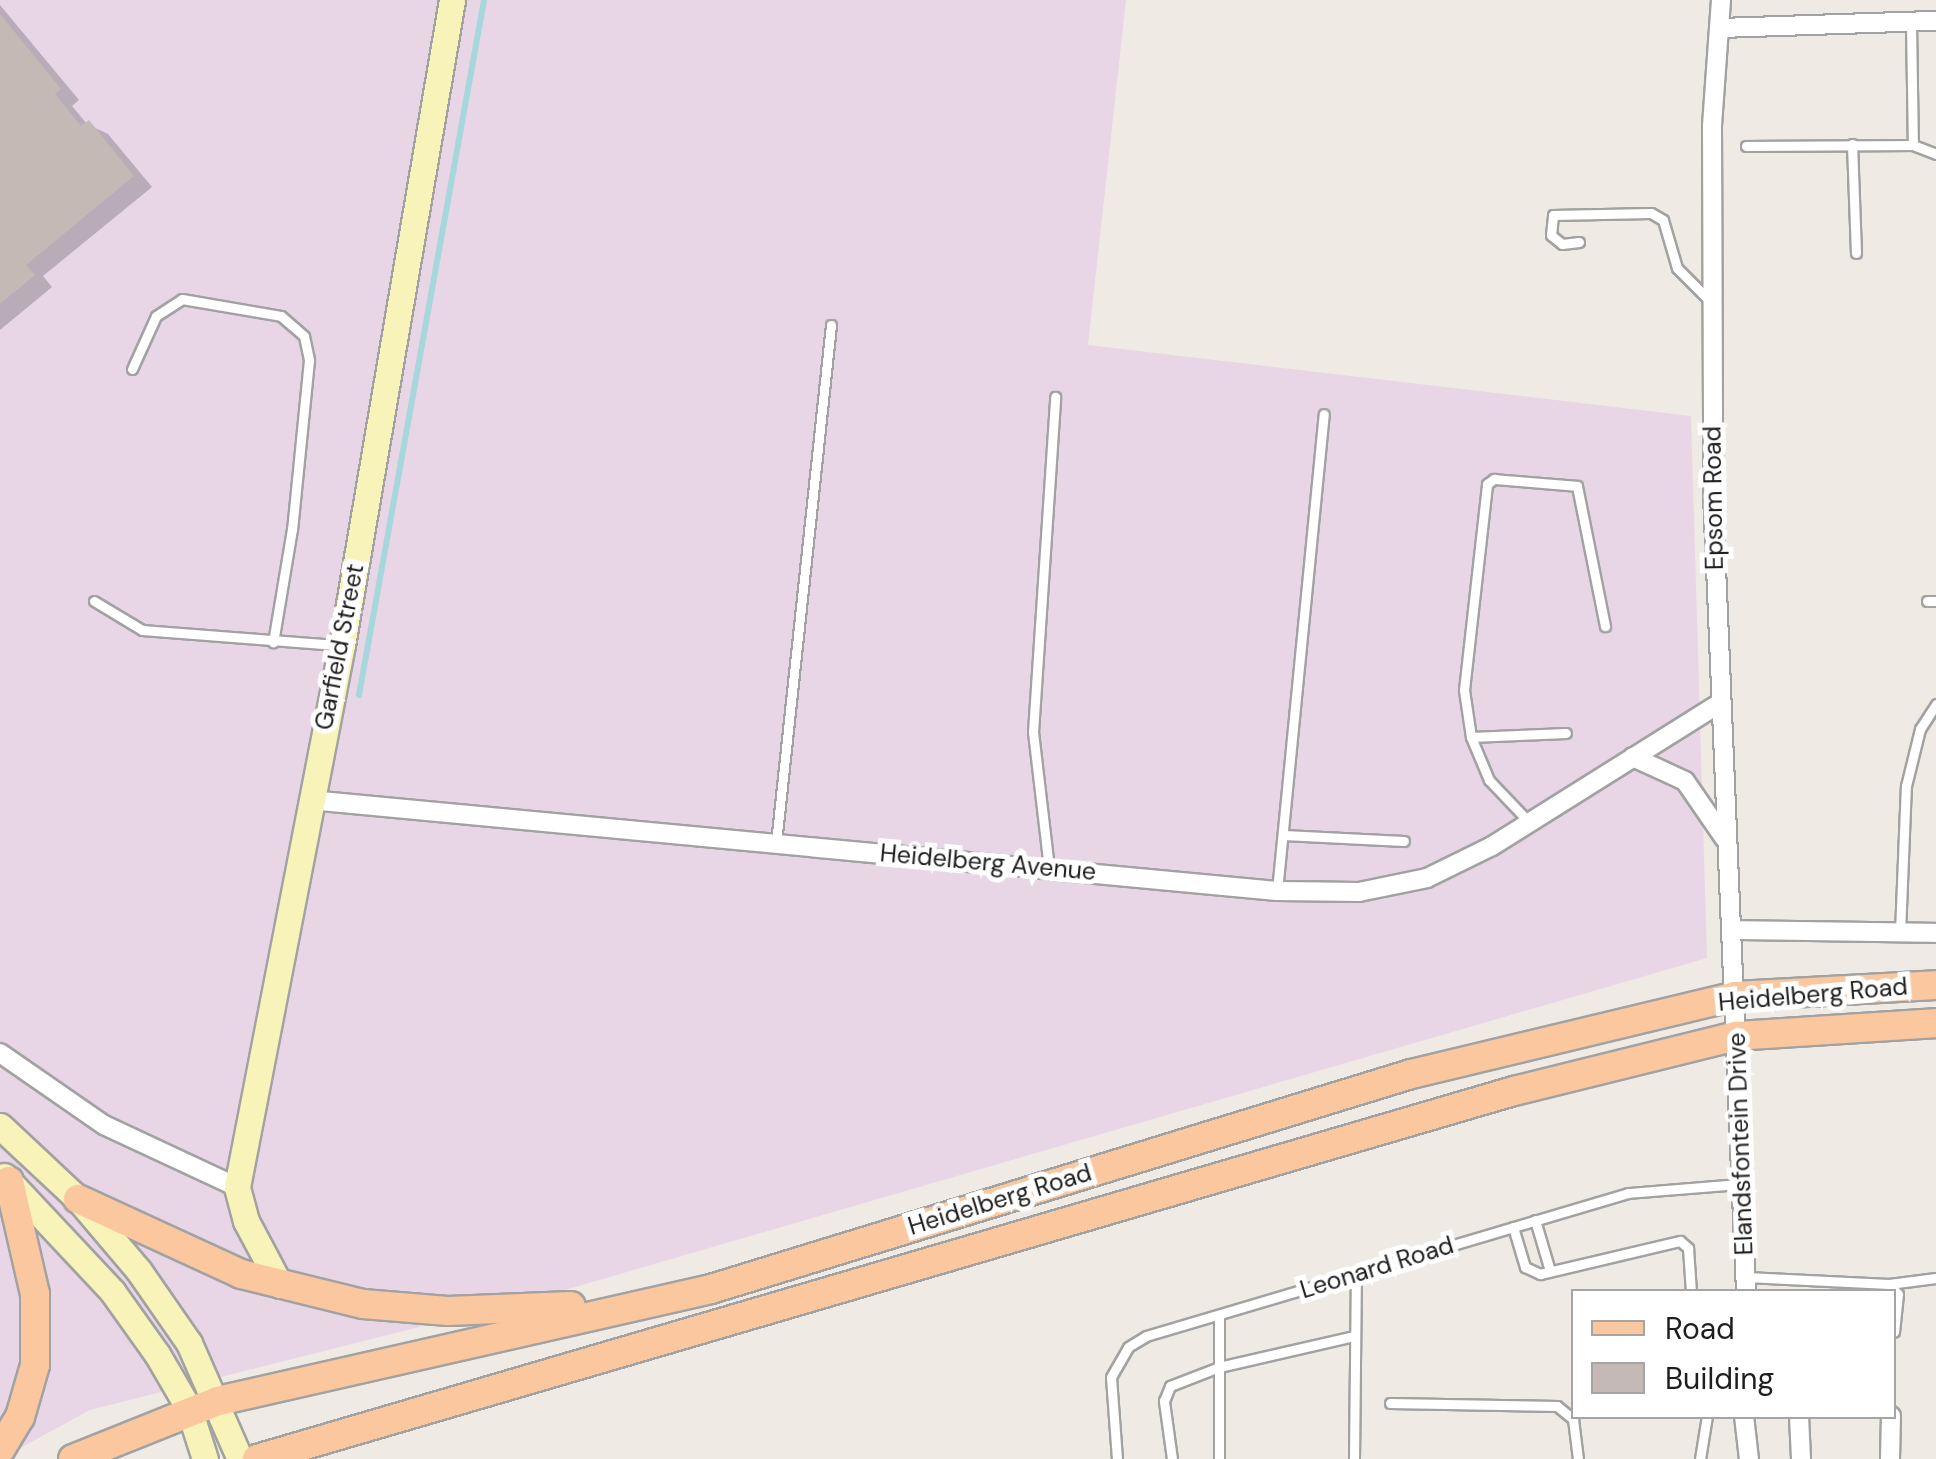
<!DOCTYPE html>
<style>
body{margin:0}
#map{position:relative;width:1936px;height:1459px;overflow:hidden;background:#efeae4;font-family:"DM Sans",sans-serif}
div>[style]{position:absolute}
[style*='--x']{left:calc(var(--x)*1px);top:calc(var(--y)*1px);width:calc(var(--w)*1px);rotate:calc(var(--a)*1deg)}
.industrial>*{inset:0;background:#e8d6e7}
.shadow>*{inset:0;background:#0003}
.stream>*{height:6px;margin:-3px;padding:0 3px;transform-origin:3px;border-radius:3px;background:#a5d7dc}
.building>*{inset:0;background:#c4b9b4}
.roads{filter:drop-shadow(2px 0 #a2a2a2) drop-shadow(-2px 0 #a2a2a2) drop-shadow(0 2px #a2a2a2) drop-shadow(0 -2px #a2a2a2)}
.lane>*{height:9px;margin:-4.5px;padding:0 4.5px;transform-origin:4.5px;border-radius:4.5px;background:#fff}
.street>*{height:18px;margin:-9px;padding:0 9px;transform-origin:9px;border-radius:9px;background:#fff}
.secondary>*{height:25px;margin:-12.5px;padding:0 12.5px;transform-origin:12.5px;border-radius:12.5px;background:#f8f3b9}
.primary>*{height:28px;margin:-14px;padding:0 14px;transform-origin:14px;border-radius:14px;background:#fac79e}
span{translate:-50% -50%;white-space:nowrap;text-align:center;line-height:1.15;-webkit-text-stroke:10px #fff;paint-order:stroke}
.street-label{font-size:25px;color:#1e1e1e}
.legend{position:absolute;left:1571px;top:1289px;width:325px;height:130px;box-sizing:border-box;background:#fff;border:2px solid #a5a5a5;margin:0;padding:12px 18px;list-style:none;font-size:30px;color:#1e1e1e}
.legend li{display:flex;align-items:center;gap:20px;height:50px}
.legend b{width:50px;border:2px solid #a5a5a5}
</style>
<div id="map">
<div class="industrial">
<div style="clip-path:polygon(0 0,1126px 0,1088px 345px,1691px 416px,1707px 958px,558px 1292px,90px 1410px,0 1459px)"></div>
</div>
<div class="shadow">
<div style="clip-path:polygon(0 5px,79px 100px,72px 106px,87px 124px,108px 134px,152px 187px,43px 276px,52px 287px,0 330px)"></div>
</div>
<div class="stream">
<div style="--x:359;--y:695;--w:706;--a:-79.8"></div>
</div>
<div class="building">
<div style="clip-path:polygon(0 14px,61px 89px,55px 94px,81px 126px,89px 120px,134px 176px,26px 265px,35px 275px,0 304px)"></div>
</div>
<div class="roads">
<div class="lane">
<div style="--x:1911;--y:23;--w:122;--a:89.1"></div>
<div style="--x:1913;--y:145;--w:25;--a:21"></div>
<div style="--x:1852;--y:144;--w:109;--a:87.9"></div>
<div style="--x:1746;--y:146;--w:167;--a:-0.3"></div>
<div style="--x:1579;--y:242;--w:17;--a:173"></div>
<div style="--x:1562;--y:244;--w:14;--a:-141"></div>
<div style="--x:1551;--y:235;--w:20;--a:-84"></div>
<div style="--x:1553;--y:215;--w:98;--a:-1.2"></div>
<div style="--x:1651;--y:213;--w:14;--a:30"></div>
<div style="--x:1663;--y:220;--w:50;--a:73.7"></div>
<div style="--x:1677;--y:268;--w:47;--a:45"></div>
<div style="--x:132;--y:369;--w:58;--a:-65.6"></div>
<div style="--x:156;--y:316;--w:31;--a:-33"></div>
<div style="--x:182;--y:299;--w:100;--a:9.7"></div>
<div style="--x:281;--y:316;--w:30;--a:41"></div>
<div style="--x:304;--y:336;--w:25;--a:78"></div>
<div style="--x:309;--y:360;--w:170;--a:95.7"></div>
<div style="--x:292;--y:529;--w:115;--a:99.5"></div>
<div style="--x:94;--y:601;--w:56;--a:31.1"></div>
<div style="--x:142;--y:630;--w:198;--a:4.4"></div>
<div style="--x:1927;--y:601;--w:9;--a:0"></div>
<div style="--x:1471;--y:737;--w:95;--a:-2.4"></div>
<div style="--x:1529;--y:822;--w:58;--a:-133.6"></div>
<div style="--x:1489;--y:780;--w:47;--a:-112.7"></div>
<div style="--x:1471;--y:737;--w:48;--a:-98.5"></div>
<div style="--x:1464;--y:690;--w:207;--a:-83.6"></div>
<div style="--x:1487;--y:484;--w:9;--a:-36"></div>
<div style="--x:1494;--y:479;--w:83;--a:4.8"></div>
<div style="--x:1577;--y:486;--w:143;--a:78.7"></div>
<div style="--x:1283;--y:835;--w:121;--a:2.8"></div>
<div style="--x:776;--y:843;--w:521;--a:-83.94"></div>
<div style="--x:1049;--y:868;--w:137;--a:-96.7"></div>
<div style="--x:1033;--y:732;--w:336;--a:-86.2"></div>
<div style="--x:1277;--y:891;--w:479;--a:-84.4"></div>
<div style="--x:1900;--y:933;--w:147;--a:-87.7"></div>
<div style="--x:1906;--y:786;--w:59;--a:-76.2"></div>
<div style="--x:1920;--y:729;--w:30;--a:-57"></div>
<div style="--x:1535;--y:1220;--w:53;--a:73.6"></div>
<div style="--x:1513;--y:1227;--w:42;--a:73.3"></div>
<div style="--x:1525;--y:1267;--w:17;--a:25"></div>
<div style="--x:1540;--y:1274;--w:144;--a:-13.3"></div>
<div style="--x:1680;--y:1241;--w:11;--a:41"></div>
<div style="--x:1688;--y:1248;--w:44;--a:86.1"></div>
<div style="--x:1746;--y:1277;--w:143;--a:2.8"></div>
<div style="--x:1889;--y:1284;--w:13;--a:48"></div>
<div style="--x:1898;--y:1294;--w:38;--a:96"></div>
<div style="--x:1889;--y:1284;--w:47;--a:-7.3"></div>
<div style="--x:1219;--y:1315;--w:144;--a:90"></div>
<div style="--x:1390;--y:1403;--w:167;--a:1"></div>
<div style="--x:1557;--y:1406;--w:21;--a:39"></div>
<div style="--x:1573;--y:1419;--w:40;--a:82.9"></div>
<div style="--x:1117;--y:1459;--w:82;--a:-94.2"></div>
<div style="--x:1111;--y:1377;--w:34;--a:-60"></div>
<div style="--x:1128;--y:1347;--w:21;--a:-31"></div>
<div style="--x:1146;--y:1336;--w:503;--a:-16.52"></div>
<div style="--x:1628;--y:1193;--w:113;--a:-4.6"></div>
<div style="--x:1172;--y:1459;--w:59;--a:-97.9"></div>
<div style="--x:1164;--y:1401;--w:16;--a:-68"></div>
<div style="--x:1170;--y:1386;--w:53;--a:-21.2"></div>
<div style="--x:1219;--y:1367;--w:139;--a:-12.9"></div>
<div style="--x:1354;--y:1459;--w:184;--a:-89.4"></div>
<div style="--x:1700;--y:1459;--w:44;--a:-80.8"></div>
</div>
<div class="street">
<div style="--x:1721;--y:0;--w:127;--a:94.1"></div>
<div style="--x:1712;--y:127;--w:367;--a:89.8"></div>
<div style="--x:1713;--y:494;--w:799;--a:87.63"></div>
<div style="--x:1720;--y:28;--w:216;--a:-1.9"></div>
<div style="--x:1633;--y:757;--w:57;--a:24.8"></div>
<div style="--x:1685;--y:781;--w:70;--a:55.4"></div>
<div style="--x:310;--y:800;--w:971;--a:5.38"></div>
<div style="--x:1277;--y:891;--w:82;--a:0.7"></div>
<div style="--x:1359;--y:892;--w:69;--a:-11.6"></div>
<div style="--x:1427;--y:878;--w:72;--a:-26.2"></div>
<div style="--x:1492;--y:846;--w:269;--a:-32.1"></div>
<div style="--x:1732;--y:930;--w:204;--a:0.8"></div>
<div style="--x:0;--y:1053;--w:126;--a:34.7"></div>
<div style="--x:104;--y:1125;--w:147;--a:25"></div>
<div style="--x:1744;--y:1416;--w:43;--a:83.4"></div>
<div style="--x:1799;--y:1416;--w:43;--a:87.3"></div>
<div style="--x:1890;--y:1459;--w:43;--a:-88.7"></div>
</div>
<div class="secondary">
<div style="--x:0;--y:1126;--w:107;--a:43.1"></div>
<div style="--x:78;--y:1199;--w:94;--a:49.7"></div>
<div style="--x:139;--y:1271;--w:88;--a:55.2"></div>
<div style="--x:189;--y:1343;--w:127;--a:66.3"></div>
<div style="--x:4;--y:1176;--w:158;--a:46.8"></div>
<div style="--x:112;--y:1291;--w:77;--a:54.5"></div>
<div style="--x:157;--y:1354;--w:64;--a:59.8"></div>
<div style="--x:189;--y:1409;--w:52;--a:72.3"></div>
<div style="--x:280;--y:1285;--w:72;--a:-118"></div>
<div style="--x:246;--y:1221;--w:35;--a:-105"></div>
<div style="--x:237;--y:1187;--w:552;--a:-79.04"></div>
<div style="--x:342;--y:645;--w:654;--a:-80.32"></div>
</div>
<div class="primary">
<div style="--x:78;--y:1199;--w:179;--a:24.7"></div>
<div style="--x:241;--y:1274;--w:126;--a:13.8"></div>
<div style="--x:363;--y:1304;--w:85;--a:4.7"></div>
<div style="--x:448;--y:1311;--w:123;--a:-2.3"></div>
<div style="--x:0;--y:1450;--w:39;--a:-59"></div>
<div style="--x:20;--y:1417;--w:54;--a:-73.9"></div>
<div style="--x:35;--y:1365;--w:71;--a:-90"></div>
<div style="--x:35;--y:1294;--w:116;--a:-103"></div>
<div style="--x:73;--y:1459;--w:156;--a:-21.8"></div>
<div style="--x:218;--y:1401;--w:506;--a:-12.8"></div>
<div style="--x:711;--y:1289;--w:732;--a:-17.07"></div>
<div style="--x:1411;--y:1074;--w:333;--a:-13.5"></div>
<div style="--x:1735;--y:996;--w:201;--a:-3.1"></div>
<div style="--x:257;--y:1459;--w:1310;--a:-16.32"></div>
<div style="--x:1514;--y:1091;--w:229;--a:-13.9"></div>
<div style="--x:1736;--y:1036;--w:200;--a:-3.7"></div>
</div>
</div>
<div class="street-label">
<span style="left:1714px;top:498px;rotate:-91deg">Epsom Road</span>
<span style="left:340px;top:647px;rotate:-79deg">Garfield Street</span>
<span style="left:988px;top:863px;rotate:5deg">Heidelberg Avenue</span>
<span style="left:1813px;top:995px;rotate:-5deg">Heidelberg Road</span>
<span style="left:1741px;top:1144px;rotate:-92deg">Elandsfontein Drive</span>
<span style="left:1000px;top:1200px;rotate:-17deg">Heidelberg Road</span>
<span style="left:1377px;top:1268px;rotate:-17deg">Leonard Road</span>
</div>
<ul class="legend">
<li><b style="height:12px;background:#fac79e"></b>Road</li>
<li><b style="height:28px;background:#c4b9b4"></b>Building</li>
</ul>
</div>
